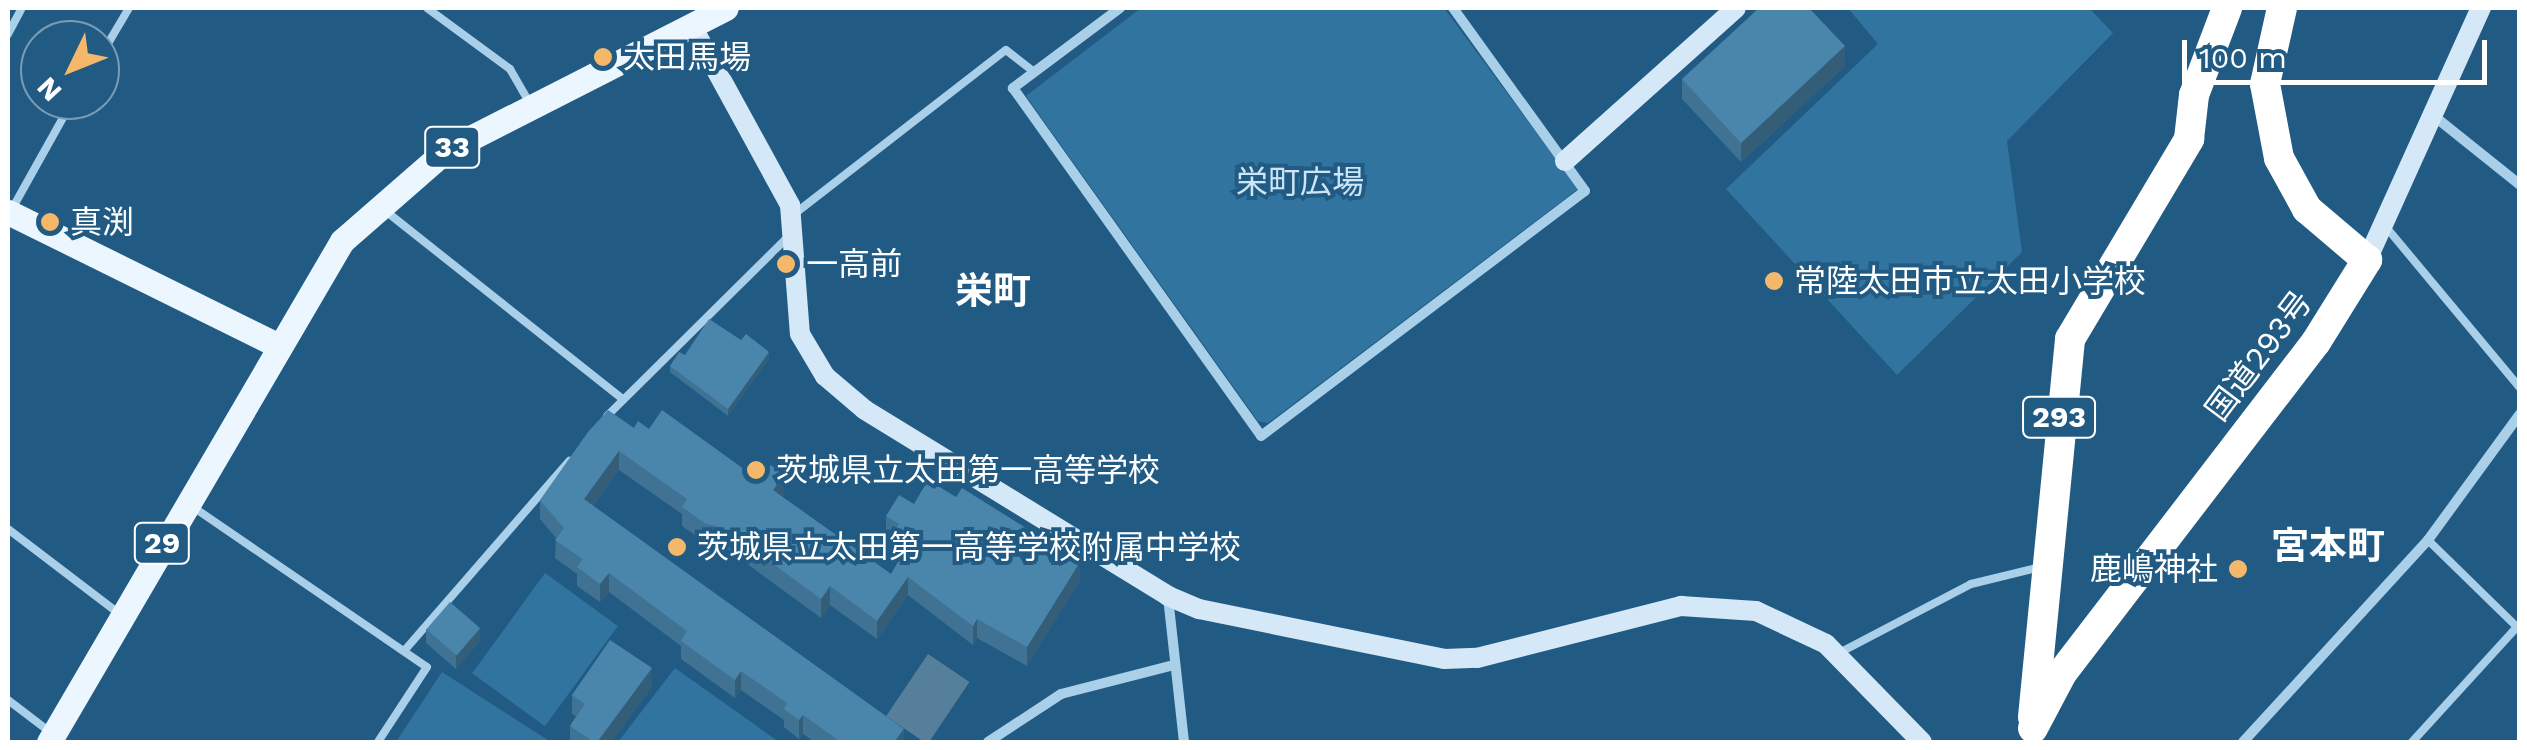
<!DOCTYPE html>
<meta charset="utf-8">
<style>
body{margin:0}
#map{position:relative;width:2527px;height:750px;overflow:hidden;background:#215b84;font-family:"Work Sans","Noto Sans JP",sans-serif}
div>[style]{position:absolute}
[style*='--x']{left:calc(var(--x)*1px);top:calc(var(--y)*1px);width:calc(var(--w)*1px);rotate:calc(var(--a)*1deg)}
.green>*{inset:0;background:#3174a0;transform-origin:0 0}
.water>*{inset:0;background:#567f9b;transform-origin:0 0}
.lane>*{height:8px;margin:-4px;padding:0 4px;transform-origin:4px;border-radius:4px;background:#a9cfe9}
.street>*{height:10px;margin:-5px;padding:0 5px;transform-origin:5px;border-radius:5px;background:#a9cfe9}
.secondary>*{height:20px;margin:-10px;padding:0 10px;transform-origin:10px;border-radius:10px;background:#d4e8f7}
.primary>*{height:25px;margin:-12.5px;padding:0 12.5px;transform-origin:12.5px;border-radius:12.5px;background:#ecf6fe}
.highway>*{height:30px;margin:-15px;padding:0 15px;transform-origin:15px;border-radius:15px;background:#fff}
.wall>*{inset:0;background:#407294}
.shaded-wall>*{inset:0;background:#345d78}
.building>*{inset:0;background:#4a85ac;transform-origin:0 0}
.dots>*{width:28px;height:28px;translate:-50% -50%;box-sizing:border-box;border:5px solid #215b84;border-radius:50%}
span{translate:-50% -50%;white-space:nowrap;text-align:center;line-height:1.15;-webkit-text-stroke:8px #215b84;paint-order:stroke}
.shield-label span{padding:2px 8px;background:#215b84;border:2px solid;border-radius:8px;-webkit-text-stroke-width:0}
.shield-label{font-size:30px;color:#fff;font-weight:700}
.poi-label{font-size:32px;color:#fff}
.left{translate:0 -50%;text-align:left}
.right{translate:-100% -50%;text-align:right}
.park-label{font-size:32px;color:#cde6f7}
.street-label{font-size:32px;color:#fff}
.quarter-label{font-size:38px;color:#fff;font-weight:700}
.frame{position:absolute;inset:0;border:10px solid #fff;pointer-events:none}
.north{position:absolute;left:20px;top:20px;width:100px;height:100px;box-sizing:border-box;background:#215b84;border:2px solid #7a9db5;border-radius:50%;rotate:227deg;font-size:28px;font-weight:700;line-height:40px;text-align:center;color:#fff}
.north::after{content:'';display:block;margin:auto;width:35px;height:45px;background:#f5b86b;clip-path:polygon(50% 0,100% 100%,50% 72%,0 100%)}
.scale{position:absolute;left:2182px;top:40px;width:305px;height:45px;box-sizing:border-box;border:5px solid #fff;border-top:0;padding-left:12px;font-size:30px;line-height:35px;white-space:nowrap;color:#fff;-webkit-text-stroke:8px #215b84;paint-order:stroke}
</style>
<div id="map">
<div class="green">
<div style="clip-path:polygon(1141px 8px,1444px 8px,1578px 189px,1268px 423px,1258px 421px,1026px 96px)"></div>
<div style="clip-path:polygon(1848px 8px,2089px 8px,2113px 33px,2007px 141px,2022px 252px,1897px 375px,1726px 189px,1878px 44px)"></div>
<div style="left:545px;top:573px;width:90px;height:124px;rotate:36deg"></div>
<div style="clip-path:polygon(675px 668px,779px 742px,618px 742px)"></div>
<div style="clip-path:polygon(442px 672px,551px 742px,552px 742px,396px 742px)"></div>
</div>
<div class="water">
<div style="left:928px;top:654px;width:50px;height:75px;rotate:34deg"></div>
</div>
<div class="lane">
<div style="--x:427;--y:8;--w:103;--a:36.3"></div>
<div style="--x:510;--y:69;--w:38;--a:60"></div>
<div style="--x:8;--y:34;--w:30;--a:-62"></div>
<div style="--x:100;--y:57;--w:57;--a:-59.4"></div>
<div style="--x:12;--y:209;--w:125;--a:-60.8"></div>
<div style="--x:383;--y:209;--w:306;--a:38.4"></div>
<div style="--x:793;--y:215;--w:269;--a:-37.8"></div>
<div style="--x:1006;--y:50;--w:36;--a:38"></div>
<div style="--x:2386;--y:227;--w:209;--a:50.2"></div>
<div style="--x:607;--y:416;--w:256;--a:-44.7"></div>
<div style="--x:193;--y:507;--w:283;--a:34.4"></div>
<div style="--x:427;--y:667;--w:90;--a:123.2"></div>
<div style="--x:8;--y:529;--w:137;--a:37.3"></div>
<div style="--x:404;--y:651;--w:252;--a:-49"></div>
<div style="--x:1839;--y:653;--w:149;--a:-27.6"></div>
<div style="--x:1971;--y:584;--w:72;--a:-13.7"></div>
<div style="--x:8;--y:700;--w:53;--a:37.3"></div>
<div style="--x:2412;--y:742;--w:156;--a:-47.6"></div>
<div style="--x:2517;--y:627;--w:124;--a:-135.7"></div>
</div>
<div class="street">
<div style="--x:1120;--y:8;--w:134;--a:143.2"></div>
<div style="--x:1013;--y:88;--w:427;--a:54.5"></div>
<div style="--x:1261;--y:436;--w:406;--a:-37.1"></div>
<div style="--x:1585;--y:191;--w:226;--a:-125.8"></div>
<div style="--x:2434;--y:116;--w:110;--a:38.7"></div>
<div style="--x:1168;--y:597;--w:146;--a:83.7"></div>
<div style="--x:988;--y:742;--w:87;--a:-33.3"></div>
<div style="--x:1061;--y:694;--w:117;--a:-14.4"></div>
<div style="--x:2243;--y:742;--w:274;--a:-47.5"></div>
<div style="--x:2428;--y:540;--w:156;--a:-53.9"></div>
</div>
<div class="secondary">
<div style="--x:692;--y:26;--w:204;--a:61.3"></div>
<div style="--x:790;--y:205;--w:129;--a:85.6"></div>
<div style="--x:800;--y:334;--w:49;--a:59.2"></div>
<div style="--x:825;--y:376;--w:52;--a:40.4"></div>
<div style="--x:865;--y:410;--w:356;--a:31.5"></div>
<div style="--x:1168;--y:596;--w:34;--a:23"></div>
<div style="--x:1199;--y:609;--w:250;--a:11.5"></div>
<div style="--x:1444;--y:659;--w:33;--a:-2"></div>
<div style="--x:1477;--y:658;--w:211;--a:-14.3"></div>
<div style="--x:1681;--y:606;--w:75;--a:3.8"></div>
<div style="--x:1756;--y:611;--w:77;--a:25.2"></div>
<div style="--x:1826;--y:644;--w:137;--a:45.6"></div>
<div style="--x:1565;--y:161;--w:229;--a:-41.8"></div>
<div style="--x:2367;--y:260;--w:277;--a:-65.7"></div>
</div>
<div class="primary">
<div style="--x:8;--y:212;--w:300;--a:26.3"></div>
<div style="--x:49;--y:742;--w:580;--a:-59.68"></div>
<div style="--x:342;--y:241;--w:137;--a:-41.1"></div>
<div style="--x:445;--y:151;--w:315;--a:-27"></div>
</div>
<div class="highway">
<div style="--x:2033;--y:717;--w:380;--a:-84.4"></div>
<div style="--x:2070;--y:339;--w:233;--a:-59.2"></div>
<div style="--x:2189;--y:139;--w:44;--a:-83.5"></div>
<div style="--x:2194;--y:95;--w:93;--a:-69.2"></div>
<div style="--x:2033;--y:728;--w:62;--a:-62.2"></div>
<div style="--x:2062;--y:673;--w:417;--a:-52.5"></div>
<div style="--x:2316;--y:342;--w:97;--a:-58.1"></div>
<div style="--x:2367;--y:260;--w:79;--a:-139.6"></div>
<div style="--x:2307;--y:209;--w:58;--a:-118.8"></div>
<div style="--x:2279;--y:158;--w:75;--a:-100.7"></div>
<div style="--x:2265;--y:84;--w:78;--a:-77.4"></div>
</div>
<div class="wall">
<div style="clip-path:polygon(1845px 66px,1741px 162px,1682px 99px,1682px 79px)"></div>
<div style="clip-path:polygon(685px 355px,769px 359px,728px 416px,670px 372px,670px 366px)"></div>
<div style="clip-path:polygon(634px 428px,649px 429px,759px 480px,784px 495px,782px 497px,891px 574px,900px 559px,892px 554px,892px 538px,886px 534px,886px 516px,914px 504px,1080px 580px,1027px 666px,977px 638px,973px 645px,908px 595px,877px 639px,830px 605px,821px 618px,724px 547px,706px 543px,682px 526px,682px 514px,619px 470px,593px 506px,904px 742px,815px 742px,803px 734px,799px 739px,784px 727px,784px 720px,741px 690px,735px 698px,681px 659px,681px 646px,609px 592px,600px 602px,577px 586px,577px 574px,555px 558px,556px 538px,540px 519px,540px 500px)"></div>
<div style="clip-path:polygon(426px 629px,480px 641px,456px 669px,426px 643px)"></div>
<div style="clip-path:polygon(652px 687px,611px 742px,570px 742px,570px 726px,576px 716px,572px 714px,572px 695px)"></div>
</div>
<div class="shaded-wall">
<div style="clip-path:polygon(1845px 46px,1845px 66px,1741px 162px,1741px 143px)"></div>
<div style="clip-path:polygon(769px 352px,769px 359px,728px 416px,728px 409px)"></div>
<div style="clip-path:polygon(619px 451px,619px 470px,584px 518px,584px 499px)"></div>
<div style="clip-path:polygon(784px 476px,784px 495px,773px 509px,773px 490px)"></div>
<div style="clip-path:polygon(1080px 562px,1080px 580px,1027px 666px,1027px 647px)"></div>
<div style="clip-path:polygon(609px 573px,609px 592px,600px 602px,600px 584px)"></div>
<div style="clip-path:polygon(908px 577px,908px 595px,877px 639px,877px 621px)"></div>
<div style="clip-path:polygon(830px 586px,830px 605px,821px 618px,821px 599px)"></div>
<div style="clip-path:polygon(977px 619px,977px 638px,973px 645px,973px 626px)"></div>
<div style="clip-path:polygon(480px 628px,480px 641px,456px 669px,456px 655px)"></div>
<div style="clip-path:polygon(652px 668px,652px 687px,611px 742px,597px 742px)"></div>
<div style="clip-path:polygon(741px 671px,741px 690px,735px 698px,735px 680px)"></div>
<div style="clip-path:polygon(803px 715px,803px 734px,799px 739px,799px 720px)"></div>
<div style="clip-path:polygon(904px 729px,904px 742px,894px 742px)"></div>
</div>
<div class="building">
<div style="clip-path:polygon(1759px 8px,1809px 8px,1845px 46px,1741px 143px,1682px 79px)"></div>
<div style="clip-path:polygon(709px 319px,741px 340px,746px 334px,769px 352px,728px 409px,670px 366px,679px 352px,685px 355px)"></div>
<div style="clip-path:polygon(608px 410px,634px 428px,638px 421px,649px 429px,662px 410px,759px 480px,771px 465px,784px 476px,773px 490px,891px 574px,908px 545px,892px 536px,899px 524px,886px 516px,899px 495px,914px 504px,928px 480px,956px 497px,962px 488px,1080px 562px,1027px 647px,977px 619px,973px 626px,908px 577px,877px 621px,830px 586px,821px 599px,724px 528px,706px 524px,682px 507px,687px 499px,619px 451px,584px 499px,904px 729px,894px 742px,836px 742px,838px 740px,803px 715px,799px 720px,784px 709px,787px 703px,741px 671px,735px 680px,681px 641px,687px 631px,609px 573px,600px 584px,577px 567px,583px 559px,555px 540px,564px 528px,540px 500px,588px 432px)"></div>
<div style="left:450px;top:602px;width:40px;height:36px;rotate:41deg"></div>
<div style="clip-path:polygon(610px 640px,652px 668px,597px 742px,594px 742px,570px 726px,585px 704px,572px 695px)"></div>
</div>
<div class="dots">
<div style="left:603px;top:57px;background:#f5b86b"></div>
<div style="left:50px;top:222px;background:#f5b86b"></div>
<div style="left:786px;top:264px;background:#f5b86b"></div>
<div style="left:1774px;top:281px;background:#f5b86b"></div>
<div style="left:756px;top:470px;background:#f5b86b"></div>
<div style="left:677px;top:547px;background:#f5b86b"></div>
<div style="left:2238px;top:569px;background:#f5b86b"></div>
</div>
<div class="shield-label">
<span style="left:452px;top:147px">33</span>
<span style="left:2059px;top:417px">293</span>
<span style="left:162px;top:543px">29</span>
</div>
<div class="poi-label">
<span class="left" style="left:623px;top:57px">太田馬場</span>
<span class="left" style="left:70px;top:222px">真渕</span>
<span class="left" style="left:806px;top:264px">一高前</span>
<span class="left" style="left:1794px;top:281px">常陸太田市立太田小学校</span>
<span class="left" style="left:776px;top:470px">茨城県立太田第一高等学校</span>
<span class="left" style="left:697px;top:547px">茨城県立太田第一高等学校附属中学校</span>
<span class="right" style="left:2218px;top:569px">鹿嶋神社</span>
</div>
<div class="park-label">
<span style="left:1300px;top:182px">栄町広場</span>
</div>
<div class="street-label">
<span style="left:2259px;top:356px;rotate:-53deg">国道293号</span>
</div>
<div class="quarter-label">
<span style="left:993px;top:292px">栄町</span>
<span style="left:2328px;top:547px">宮本町</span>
</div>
<div class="frame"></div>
<div class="north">N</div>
<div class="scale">100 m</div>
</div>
